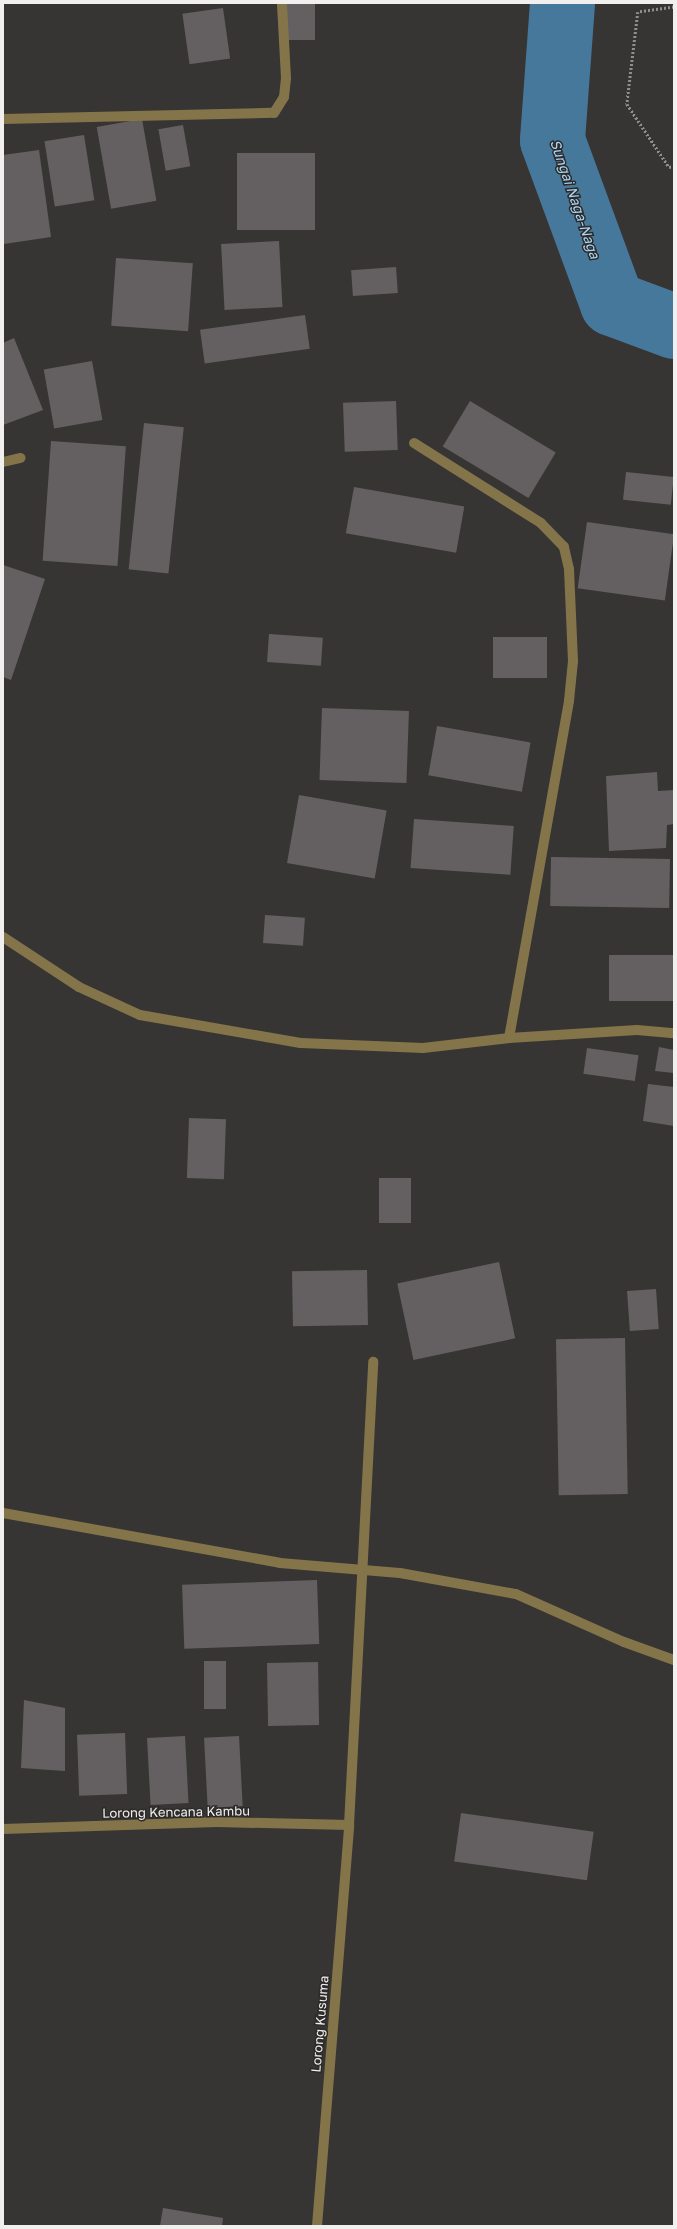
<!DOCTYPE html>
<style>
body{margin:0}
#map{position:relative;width:677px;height:2229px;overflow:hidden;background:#373533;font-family:"Golos Text",sans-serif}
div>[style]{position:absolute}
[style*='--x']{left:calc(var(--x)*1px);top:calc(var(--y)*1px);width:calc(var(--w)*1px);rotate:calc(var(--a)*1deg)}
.river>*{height:65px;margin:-32.5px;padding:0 32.5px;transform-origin:32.5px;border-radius:32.5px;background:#46789c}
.building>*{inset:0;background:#646062;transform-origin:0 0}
.path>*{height:2.5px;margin-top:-1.25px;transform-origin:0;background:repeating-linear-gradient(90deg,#918f8d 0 2px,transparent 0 4px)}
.minor>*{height:10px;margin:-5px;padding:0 5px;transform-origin:5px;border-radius:5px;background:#84744a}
span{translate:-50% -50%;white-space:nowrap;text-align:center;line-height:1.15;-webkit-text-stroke:3px #2d2b29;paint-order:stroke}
.street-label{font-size:13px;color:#f1f0ee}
.water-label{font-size:14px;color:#aad5f6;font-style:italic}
.frame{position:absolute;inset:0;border:4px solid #f1f0ee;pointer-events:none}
</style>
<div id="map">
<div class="river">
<div style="--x:562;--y:3;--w:137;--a:94.2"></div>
<div style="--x:552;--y:140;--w:174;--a:69.8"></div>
<div style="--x:612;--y:303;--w:66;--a:20.4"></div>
</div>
<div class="building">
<div style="left:287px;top:3px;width:28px;height:37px"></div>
<div style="left:223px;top:8px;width:51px;height:41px;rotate:82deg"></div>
<div style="left:142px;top:119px;width:83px;height:46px;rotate:80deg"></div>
<div style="left:183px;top:125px;width:42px;height:25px;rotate:80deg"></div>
<div style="left:84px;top:135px;width:66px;height:40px;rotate:81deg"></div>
<div style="clip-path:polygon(39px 150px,51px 237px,4px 244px,3px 155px)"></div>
<div style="left:237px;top:153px;width:78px;height:77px"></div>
<div style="left:279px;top:241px;width:66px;height:58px;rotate:87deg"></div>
<div style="left:116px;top:258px;width:77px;height:68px;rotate:4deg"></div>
<div style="left:396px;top:267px;width:26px;height:45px;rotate:86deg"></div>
<div style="left:305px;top:315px;width:34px;height:106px;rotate:82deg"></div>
<div style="clip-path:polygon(14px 338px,43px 410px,3px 425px,3px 343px)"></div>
<div style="left:92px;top:361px;width:60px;height:49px;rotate:80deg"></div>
<div style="left:396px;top:401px;width:49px;height:53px;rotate:88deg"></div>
<div style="left:470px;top:401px;width:100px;height:53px;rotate:31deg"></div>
<div style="left:144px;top:423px;width:40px;height:147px;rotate:6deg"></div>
<div style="left:51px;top:441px;width:75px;height:120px;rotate:4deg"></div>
<div style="left:626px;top:472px;width:48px;height:28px;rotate:6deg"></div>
<div style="left:354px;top:487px;width:112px;height:47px;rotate:10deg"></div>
<div style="left:587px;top:522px;width:88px;height:67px;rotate:8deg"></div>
<div style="clip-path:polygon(3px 565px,45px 579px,11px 680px,3px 677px)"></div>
<div style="left:269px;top:634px;width:54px;height:28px;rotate:4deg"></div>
<div style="left:493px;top:637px;width:54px;height:41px"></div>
<div style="left:322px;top:708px;width:87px;height:72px;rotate:2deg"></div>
<div style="left:437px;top:726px;width:95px;height:50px;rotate:10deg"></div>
<div style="clip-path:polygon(657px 772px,658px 791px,674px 790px,674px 824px,667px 825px,666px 848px,609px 851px,606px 776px)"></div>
<div style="left:299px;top:795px;width:89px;height:69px;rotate:10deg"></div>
<div style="left:414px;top:819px;width:100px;height:49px;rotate:4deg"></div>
<div style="left:551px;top:857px;width:119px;height:49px;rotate:1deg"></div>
<div style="left:265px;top:915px;width:40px;height:28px;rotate:4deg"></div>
<div style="left:674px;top:955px;width:46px;height:65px;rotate:90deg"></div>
<div style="clip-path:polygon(659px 1047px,674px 1050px,674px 1073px,655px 1071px)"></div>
<div style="left:587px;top:1048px;width:52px;height:26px;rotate:8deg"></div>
<div style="clip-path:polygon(648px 1084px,674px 1087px,674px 1126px,643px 1121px)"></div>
<div style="left:189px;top:1118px;width:37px;height:60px;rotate:2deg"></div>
<div style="left:379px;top:1178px;width:32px;height:45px"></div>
<div style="left:499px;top:1262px;width:78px;height:104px;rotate:78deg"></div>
<div style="left:367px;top:1270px;width:55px;height:75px;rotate:89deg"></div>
<div style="left:656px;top:1289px;width:40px;height:29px;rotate:86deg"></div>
<div style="left:625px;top:1338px;width:156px;height:69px;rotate:89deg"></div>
<div style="left:317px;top:1580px;width:64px;height:135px;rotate:88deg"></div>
<div style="left:204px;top:1661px;width:22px;height:48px"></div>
<div style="left:318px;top:1662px;width:63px;height:51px;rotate:89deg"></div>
<div style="clip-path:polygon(24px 1700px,65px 1708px,65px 1771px,21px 1768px)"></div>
<div style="left:125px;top:1733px;width:61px;height:48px;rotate:88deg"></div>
<div style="left:185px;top:1736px;width:67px;height:38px;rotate:87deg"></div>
<div style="left:239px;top:1736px;width:70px;height:35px;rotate:87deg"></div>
<div style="left:461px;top:1813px;width:134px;height:49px;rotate:8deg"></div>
<div style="clip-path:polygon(163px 2208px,223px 2218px,222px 2226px,160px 2226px)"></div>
</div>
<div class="path">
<div style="--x:674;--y:7;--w:36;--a:172"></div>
<div style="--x:638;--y:12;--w:93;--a:96.8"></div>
<div style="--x:627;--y:104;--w:76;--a:56.3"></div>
<div style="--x:669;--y:167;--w:5;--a:-11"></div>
</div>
<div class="minor">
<div style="--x:3;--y:119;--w:271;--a:-1.3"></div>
<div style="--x:274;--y:113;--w:19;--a:-58"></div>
<div style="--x:284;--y:97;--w:19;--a:-84"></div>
<div style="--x:286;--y:78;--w:75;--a:-93.1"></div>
<div style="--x:3;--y:462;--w:18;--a:-13"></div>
<div style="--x:3;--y:937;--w:91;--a:33.3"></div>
<div style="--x:79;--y:987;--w:67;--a:24.7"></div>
<div style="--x:140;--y:1015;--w:163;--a:9.9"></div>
<div style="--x:301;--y:1043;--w:122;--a:2.3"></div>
<div style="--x:423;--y:1048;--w:87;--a:-6.6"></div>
<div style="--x:509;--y:1038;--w:342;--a:-79.9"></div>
<div style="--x:569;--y:701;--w:40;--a:-84.3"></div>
<div style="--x:573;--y:661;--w:92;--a:-92.5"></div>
<div style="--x:569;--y:569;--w:23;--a:-103"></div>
<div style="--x:564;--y:547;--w:33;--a:-134"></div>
<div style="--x:541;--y:523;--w:150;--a:-147.8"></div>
<div style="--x:509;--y:1038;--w:128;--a:-3.6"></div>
<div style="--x:637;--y:1030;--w:37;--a:5"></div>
<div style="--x:3;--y:1513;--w:281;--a:10.2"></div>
<div style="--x:280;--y:1563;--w:120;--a:4.8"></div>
<div style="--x:400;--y:1573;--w:118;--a:10.3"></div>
<div style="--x:516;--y:1594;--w:118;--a:24"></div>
<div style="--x:624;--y:1642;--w:53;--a:19.8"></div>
<div style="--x:3;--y:1829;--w:214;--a:-1.9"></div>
<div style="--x:217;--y:1822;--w:132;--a:1.3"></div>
<div style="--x:317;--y:2226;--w:402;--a:-85.4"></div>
<div style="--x:349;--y:1825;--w:464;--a:-87"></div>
</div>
<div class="street-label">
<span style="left:176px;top:1812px;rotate:-1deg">Lorong Kencana Kambu</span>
<span style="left:320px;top:2024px;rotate:-85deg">Lorong Kusuma</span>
</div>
<div class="water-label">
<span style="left:575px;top:199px;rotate:71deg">Sungai Naga-Naga</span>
</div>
<div class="frame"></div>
</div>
